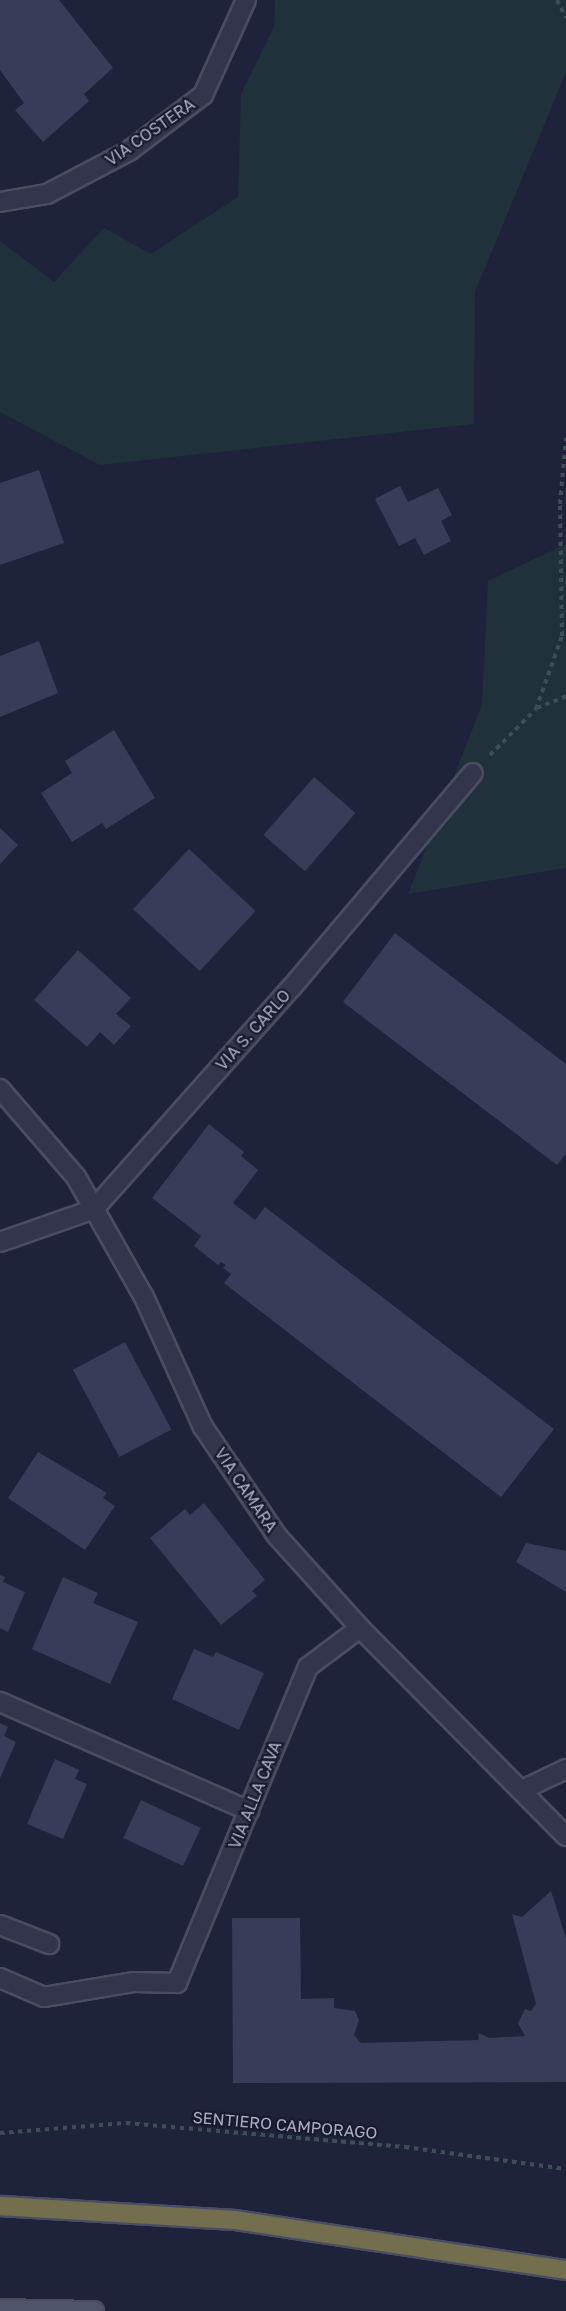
<!DOCTYPE html>
<style>
body{margin:0}
#map{position:relative;width:566px;height:2311px;overflow:hidden;background:#1e223b;font-family:"Golos Text",sans-serif}
div>[style]{position:absolute}
[style*='--x']{left:calc(var(--x)*1px);top:calc(var(--y)*1px);width:calc(var(--w)*1px);rotate:calc(var(--a)*1deg)}
.green>*{inset:0;background:#20313c}
.building>*{inset:0;background:#383c59;transform-origin:0 0}
.path>*{height:4px;margin-top:-2px;transform-origin:0;background:repeating-linear-gradient(90deg,#3e4e59 0 4.5px,transparent 0 9px)}
.roads{filter:drop-shadow(2px 0 #4a4d62) drop-shadow(-2px 0 #4a4d62) drop-shadow(0 2px #4a4d62) drop-shadow(0 -2px #4a4d62)}
.minor>*{height:18px;margin:-9px;padding:0 9px;transform-origin:9px;border-radius:9px;background:#32354b}
.major>*{height:18px;margin:-9px;padding:0 9px;transform-origin:9px;border-radius:9px;background:#50546b}
.highway>*{height:18px;margin:-9px;padding:0 9px;transform-origin:9px;border-radius:9px;background:#726e4e}
span{translate:-50% -50%;white-space:nowrap;text-align:center;line-height:1.15;-webkit-text-stroke:4.5px #181b2f;paint-order:stroke}
.street-label{font-size:16px;color:#adafc7}
</style>
<div id="map">
<div class="green">
<div style="clip-path:polygon(275px 0,566px 0,566px 72px,475px 292px,474px 424px,100px 465px,0 412px,0 241px,54px 282px,104px 228px,151px 254px,238px 197px,241px 94px,274px 27px)"></div>
<div style="clip-path:polygon(566px 544px,566px 868px,408px 894px,482px 705px,488px 581px)"></div>
</div>
<div class="building">
<div style="clip-path:polygon(0 0,59px 0,113px 68px,84px 94px,89px 101px,43px 142px,15px 110px,24px 103px,0 70px)"></div>
<div style="clip-path:polygon(39px 470px,64px 543px,0 565px,0 483px)"></div>
<div style="clip-path:polygon(400px 486px,408px 502px,438px 488px,452px 515px,441px 521px,451px 541px,424px 555px,415px 538px,399px 546px,375px 499px)"></div>
<div style="clip-path:polygon(39px 641px,58px 693px,0 717px,0 656px)"></div>
<div style="clip-path:polygon(114px 730px,155px 798px,106px 829px,102px 823px,72px 842px,41px 793px,72px 773px,65px 761px)"></div>
<div style="left:314px;top:777px;width:55px;height:77px;rotate:41deg"></div>
<div style="clip-path:polygon(0 828px,18px 845px,0 864px)"></div>
<div style="left:189px;top:849px;width:91px;height:82px;rotate:43deg"></div>
<div style="clip-path:polygon(395px 933px,566px 1064px,566px 1154px,557px 1165px,343px 1002px)"></div>
<div style="clip-path:polygon(78px 950px,131px 998px,116px 1014px,131px 1026px,114px 1045px,100px 1032px,87px 1047px,34px 1000px)"></div>
<div style="clip-path:polygon(209px 1124px,244px 1152px,241px 1156px,258px 1170px,233px 1203px,255px 1220px,265px 1207px,554px 1429px,501px 1497px,224px 1283px,231px 1274px,223px 1268px,226px 1265px,221px 1262px,218px 1265px,194px 1246px,201px 1236px,152px 1198px)"></div>
<div style="left:125px;top:1342px;width:99px;height:59px;rotate:62deg"></div>
<div style="clip-path:polygon(38px 1452px,107px 1493px,103px 1498px,115px 1506px,85px 1550px,8px 1498px)"></div>
<div style="clip-path:polygon(204px 1503px,265px 1580px,252px 1591px,257px 1596px,221px 1625px,150px 1538px,185px 1509px,190px 1515px)"></div>
<div style="clip-path:polygon(526px 1543px,566px 1551px,566px 1592px,516px 1562px)"></div>
<div style="clip-path:polygon(0 1575px,5px 1577px,3px 1582px,25px 1592px,8px 1632px,0 1628px)"></div>
<div style="clip-path:polygon(63px 1577px,98px 1593px,93px 1603px,138px 1622px,110px 1684px,32px 1649px)"></div>
<div style="clip-path:polygon(194px 1649px,213px 1657px,216px 1652px,264px 1673px,239px 1730px,172px 1699px)"></div>
<div style="clip-path:polygon(0 1723px,8px 1727px,4px 1736px,16px 1742px,0 1778px)"></div>
<div style="clip-path:polygon(55px 1759px,79px 1770px,75px 1779px,87px 1784px,63px 1839px,27px 1824px)"></div>
<div style="left:141px;top:1800px;width:66px;height:42px;rotate:25deg"></div>
<div style="clip-path:polygon(551px 1891px,566px 1938px,566px 2082px,233px 2083px,232px 1918px,300px 1918px,301px 1999px,334px 1998px,334px 2008px,355px 2011px,359px 2020px,354px 2035px,361px 2043px,478px 2040px,479px 2033px,489px 2038px,525px 2036px,518px 2023px,525px 2009px,531px 2011px,536px 2004px,512px 1914px,522px 1917px)"></div>
</div>
<div class="path">
<div style="--x:557;--y:0;--w:20;--a:63"></div>
<div style="--x:537;--y:708;--w:31;--a:-22"></div>
<div style="--x:490;--y:755;--w:65;--a:-45"></div>
<div style="--x:536;--y:709;--w:77;--a:-70.4"></div>
<div style="--x:562;--y:636;--w:132;--a:-90.9"></div>
<div style="--x:560;--y:504;--w:66;--a:-84.8"></div>
<div style="--x:0;--y:2133;--w:126;--a:-4.5"></div>
<div style="--x:126;--y:2123;--w:280;--a:4.9"></div>
<div style="--x:405;--y:2147;--w:162;--a:7.8"></div>
</div>
<div class="roads">
<div class="minor">
<div style="--x:0;--y:202;--w:48;--a:-9.7"></div>
<div style="--x:47;--y:194;--w:93;--a:-27.7"></div>
<div style="--x:129;--y:151;--w:93;--a:-37.1"></div>
<div style="--x:203;--y:95;--w:104;--a:-65.6"></div>
<div style="--x:0;--y:1089;--w:116;--a:49.2"></div>
<div style="--x:76;--y:1177;--w:138;--a:60.5"></div>
<div style="--x:144;--y:1297;--w:143;--a:65.6"></div>
<div style="--x:203;--y:1427;--w:132;--a:55.8"></div>
<div style="--x:277;--y:1536;--w:124;--a:47.9"></div>
<div style="--x:360;--y:1628;--w:293;--a:45.3"></div>
<div style="--x:0;--y:1242;--w:100;--a:-19.3"></div>
<div style="--x:94;--y:1209;--w:297;--a:-48.3"></div>
<div style="--x:292;--y:987;--w:280;--a:-49.8"></div>
<div style="--x:0;--y:1702;--w:272;--a:23.6"></div>
<div style="--x:524;--y:1789;--w:47;--a:-25.5"></div>
<div style="--x:0;--y:1925;--w:53;--a:21.2"></div>
<div style="--x:0;--y:1978;--w:48;--a:23.4"></div>
<div style="--x:44;--y:1997;--w:92;--a:-9.4"></div>
<div style="--x:135;--y:1982;--w:42;--a:1.4"></div>
<div style="--x:177;--y:1983;--w:342;--a:-67.5"></div>
<div style="--x:308;--y:1667;--w:65;--a:-36.9"></div>
</div>
<div class="major">
<div style="--x:0;--y:2309;--w:94;--a:1.2"></div>
</div>
<div class="highway">
<div style="--x:0;--y:2206;--w:235;--a:3.4"></div>
<div style="--x:235;--y:2220;--w:335;--a:8.6"></div>
</div>
</div>
<div class="street-label">
<span style="left:150px;top:132px;rotate:-35deg">VIA COSTERA</span>
<span style="left:253px;top:1030px;rotate:-48deg">VIA S. CARLO</span>
<span style="left:246px;top:1490px;rotate:56deg">VIA CAMARA</span>
<span style="left:255px;top:1795px;rotate:-68deg">VIA ALLA CAVA</span>
<span style="left:285px;top:2125px;rotate:5deg">SENTIERO CAMPORAGO</span>
</div>
</div>
